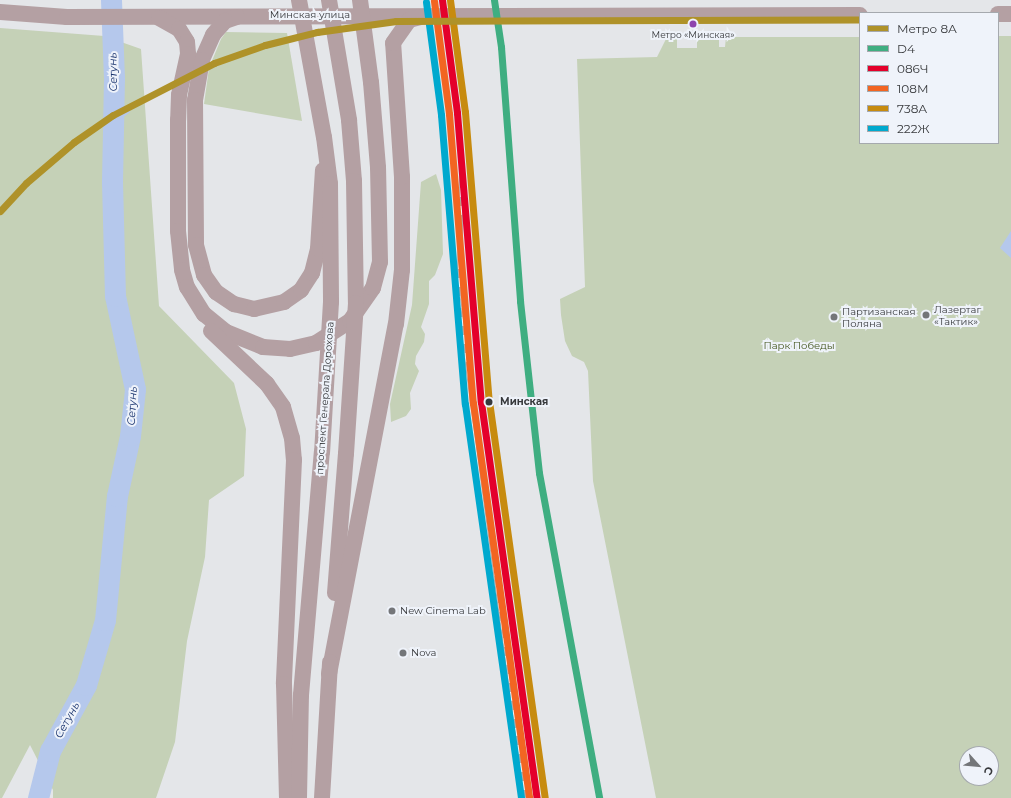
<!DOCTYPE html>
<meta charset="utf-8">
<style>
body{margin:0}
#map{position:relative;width:1011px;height:798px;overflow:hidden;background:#e4e6e9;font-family:Montserrat,sans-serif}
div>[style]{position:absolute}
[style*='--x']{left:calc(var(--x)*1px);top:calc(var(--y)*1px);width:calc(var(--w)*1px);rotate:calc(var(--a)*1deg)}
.green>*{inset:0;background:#c5d1b7}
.water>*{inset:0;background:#b5c8ec}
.stream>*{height:3.5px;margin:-1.75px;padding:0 1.75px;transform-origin:1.75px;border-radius:1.75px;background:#b5c8ec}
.river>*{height:21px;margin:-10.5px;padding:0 10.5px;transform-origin:10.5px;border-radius:10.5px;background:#b5c8ec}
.major>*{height:16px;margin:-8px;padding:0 8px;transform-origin:8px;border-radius:8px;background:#b4a0a3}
.rail>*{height:4.5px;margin-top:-2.25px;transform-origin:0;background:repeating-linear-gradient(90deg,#eff3fa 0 9px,#b1a9aa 0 18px);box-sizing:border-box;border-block:1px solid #b1a9aa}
.major-bridge>*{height:16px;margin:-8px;padding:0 8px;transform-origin:8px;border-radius:8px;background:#b4a0a3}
.rail-1>*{height:7px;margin:-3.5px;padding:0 3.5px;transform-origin:3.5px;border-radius:3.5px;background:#3fae81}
.rail-2>*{height:7px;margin:-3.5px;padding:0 3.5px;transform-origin:3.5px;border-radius:3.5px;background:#e4002b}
.rail-3>*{height:7px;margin:-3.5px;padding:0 3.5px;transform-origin:3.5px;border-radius:3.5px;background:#f26522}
.rail-4>*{height:7px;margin:-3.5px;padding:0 3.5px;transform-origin:3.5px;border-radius:3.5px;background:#c78b0f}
.rail-5>*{height:7px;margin:-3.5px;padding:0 3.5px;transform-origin:3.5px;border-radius:3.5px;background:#00a9ce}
.metro-1>*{height:7px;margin:-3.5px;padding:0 3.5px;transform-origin:3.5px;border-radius:3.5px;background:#af9229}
.dots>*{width:11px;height:11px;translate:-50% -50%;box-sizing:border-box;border:2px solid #eff3fa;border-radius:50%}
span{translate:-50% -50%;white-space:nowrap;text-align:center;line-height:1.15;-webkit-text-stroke:4px #eff3fa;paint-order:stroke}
.bus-label{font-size:9px;color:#37393c}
.street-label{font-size:10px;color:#37393c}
.poi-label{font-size:10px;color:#37393c}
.left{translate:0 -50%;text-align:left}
.park-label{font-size:10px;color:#3f5218}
.stop-label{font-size:10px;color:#37393c;font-weight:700}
.water-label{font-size:11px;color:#18326d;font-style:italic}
.legend{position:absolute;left:859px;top:12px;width:140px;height:132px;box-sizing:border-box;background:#eff3fa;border:1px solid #a5a9ae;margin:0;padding:5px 7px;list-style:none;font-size:12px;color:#37393c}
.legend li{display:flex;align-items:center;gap:8px;height:20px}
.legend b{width:20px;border:1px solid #a5a9ae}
.north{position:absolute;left:959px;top:746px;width:40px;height:40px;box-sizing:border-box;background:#eff3fa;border:1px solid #a5a9ae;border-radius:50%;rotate:117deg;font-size:11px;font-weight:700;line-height:16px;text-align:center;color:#37393c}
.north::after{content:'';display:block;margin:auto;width:14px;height:18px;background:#747679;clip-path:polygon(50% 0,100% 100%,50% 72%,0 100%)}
</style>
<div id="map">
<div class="green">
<div style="clip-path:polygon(0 28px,104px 36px,141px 49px,159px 306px,234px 383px,246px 429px,244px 476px,209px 500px,205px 557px,187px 641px,175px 742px,156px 798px,53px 798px,53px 790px,30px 745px,2px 798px,0 798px)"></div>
<div style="clip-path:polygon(226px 32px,287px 33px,302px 121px,204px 104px,209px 68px,221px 39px)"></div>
<div style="clip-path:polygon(evenodd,998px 36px,1011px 36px,1011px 798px,656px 798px,593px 481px,588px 371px,584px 362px,572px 356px,565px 341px,561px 315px,560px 299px,585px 287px,577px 59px,657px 57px,667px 37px,677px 37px,677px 48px,697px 48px,697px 37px,719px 37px,719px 47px,725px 47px,726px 37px,860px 37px,860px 143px,998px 143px,998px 36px,967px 754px,991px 754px,991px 778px,967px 778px,967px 754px)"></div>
<div style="clip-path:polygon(436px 174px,441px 190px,443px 254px,435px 275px,429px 281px,429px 304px,421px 327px,425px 334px,424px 342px,416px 356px,415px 364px,419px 371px,410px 393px,411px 409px,406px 416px,391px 422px,390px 404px,412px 305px,421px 182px)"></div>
</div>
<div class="water">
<div style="clip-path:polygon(1011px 231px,1011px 258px,1000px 248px)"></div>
</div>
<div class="stream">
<div style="--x:114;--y:122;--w:18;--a:-38"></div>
</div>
<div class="river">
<div style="--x:38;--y:798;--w:49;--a:-75.7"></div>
<div style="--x:50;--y:751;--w:75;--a:-61.4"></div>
<div style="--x:86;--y:685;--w:68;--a:-73.7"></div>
<div style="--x:105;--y:620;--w:125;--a:-84.5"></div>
<div style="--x:117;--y:496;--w:61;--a:-77.8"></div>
<div style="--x:130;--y:436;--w:47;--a:-83.9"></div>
<div style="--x:135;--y:389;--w:95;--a:-102.1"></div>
<div style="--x:115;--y:296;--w:114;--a:-91.5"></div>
<div style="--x:112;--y:182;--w:104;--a:-88.9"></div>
<div style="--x:114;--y:78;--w:78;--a:-92.2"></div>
</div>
<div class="major">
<div style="--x:0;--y:12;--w:67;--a:4.3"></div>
<div style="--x:67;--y:17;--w:793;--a:-0.14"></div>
<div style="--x:998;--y:14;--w:13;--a:0"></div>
<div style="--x:237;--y:17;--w:13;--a:162"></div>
<div style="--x:225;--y:21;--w:18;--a:131"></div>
<div style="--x:213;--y:35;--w:27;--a:114"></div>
<div style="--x:202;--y:60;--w:41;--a:99.9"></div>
<div style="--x:195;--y:100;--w:145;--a:89.6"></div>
<div style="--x:196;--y:245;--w:31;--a:75"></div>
<div style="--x:204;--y:275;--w:21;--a:55"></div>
<div style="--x:216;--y:292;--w:22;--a:34"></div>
<div style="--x:234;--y:304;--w:21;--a:14"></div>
<div style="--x:254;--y:309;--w:31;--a:-13"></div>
<div style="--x:284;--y:302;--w:21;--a:-35"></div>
<div style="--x:301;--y:290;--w:20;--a:-57"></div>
<div style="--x:312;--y:273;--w:25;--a:-76"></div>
<div style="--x:318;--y:249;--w:79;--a:-86.4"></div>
<div style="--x:159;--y:18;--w:23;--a:29"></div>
<div style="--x:179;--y:29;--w:15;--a:58"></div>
<div style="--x:187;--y:42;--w:12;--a:85"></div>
<div style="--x:188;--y:54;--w:42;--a:102.4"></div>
<div style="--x:179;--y:95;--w:25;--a:92"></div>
<div style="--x:178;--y:120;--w:111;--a:90"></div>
<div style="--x:178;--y:231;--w:39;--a:84"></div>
<div style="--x:182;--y:270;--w:18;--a:74"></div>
<div style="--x:187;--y:287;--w:32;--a:58"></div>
<div style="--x:204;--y:314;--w:28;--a:39"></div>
<div style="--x:226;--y:332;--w:40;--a:22"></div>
<div style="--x:263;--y:347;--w:27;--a:4"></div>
<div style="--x:290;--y:349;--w:27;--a:-13"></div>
<div style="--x:316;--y:343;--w:40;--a:-32.9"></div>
<div style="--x:350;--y:321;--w:40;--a:-55.1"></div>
<div style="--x:373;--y:288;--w:27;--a:-75"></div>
<div style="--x:380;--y:262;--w:94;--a:-91.2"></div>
<div style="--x:211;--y:331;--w:77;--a:43.4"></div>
<div style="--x:267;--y:384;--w:28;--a:55"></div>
<div style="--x:283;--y:407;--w:32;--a:74"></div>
<div style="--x:292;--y:438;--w:22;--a:85"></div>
<div style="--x:294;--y:460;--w:224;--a:92.6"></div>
<div style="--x:284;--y:684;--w:114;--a:88.5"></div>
<div style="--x:335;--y:593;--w:139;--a:-85.5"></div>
<div style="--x:329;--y:674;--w:356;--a:-79.2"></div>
<div style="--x:396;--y:324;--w:54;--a:-83.7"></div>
<div style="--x:402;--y:270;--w:93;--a:-90"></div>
<div style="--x:402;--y:177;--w:134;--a:-93.8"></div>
<div style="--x:393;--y:43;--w:28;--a:-55"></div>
<div style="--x:409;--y:20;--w:12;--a:-14"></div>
<div style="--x:299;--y:798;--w:103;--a:-88.9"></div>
<div style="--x:301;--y:695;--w:244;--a:-85.1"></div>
<div style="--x:322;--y:798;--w:136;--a:-86.6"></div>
</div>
<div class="rail">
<div style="--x:462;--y:170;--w:129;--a:91.3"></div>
<div style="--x:459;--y:299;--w:503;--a:82.35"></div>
</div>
<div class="major-bridge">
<div style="--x:299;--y:0;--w:139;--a:79.7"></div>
<div style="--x:324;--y:137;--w:47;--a:82.7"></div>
<div style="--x:330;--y:184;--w:118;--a:89.5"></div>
<div style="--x:331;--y:302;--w:150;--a:93.4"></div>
<div style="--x:329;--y:0;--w:122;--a:80.5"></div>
<div style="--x:349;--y:120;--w:61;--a:85.3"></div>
<div style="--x:354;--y:181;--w:122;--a:89.1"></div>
<div style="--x:356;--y:303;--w:151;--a:93.8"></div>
<div style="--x:360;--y:0;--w:83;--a:82.4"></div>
<div style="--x:371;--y:82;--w:86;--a:85.3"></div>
</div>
<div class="rail-1">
<div style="--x:494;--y:0;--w:48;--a:81.5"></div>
<div style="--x:501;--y:47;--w:255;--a:85.7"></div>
<div style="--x:520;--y:301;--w:173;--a:83.7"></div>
<div style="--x:539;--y:473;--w:330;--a:79.5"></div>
</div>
<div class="rail-2">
<div style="--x:442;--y:0;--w:114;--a:82.4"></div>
<div style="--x:457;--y:113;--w:290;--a:85.3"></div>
<div style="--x:481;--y:402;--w:400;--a:82"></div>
</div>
<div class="rail-3">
<div style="--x:434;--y:1;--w:114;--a:82.4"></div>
<div style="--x:449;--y:114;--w:290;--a:85.3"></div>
<div style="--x:473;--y:403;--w:399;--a:81.9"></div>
</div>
<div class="rail-4">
<div style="--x:450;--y:0;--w:113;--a:82.4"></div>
<div style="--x:465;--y:112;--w:290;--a:85.3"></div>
<div style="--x:489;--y:401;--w:400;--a:82"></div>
</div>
<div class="rail-5">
<div style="--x:426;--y:2;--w:114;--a:82.4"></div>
<div style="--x:441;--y:115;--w:290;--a:85.3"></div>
<div style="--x:465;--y:404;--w:398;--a:81.9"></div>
</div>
<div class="metro-1">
<div style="--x:0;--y:211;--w:38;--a:-47"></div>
<div style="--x:26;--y:183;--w:63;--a:-40.5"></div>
<div style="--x:74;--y:142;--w:47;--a:-34.7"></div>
<div style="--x:113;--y:115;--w:114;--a:-27.2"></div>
<div style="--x:214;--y:63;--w:54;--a:-19.4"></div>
<div style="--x:265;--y:45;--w:54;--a:-14"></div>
<div style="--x:317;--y:32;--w:80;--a:-7.9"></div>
<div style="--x:396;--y:21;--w:464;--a:-0.2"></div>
</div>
<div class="dots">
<div style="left:693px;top:24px;background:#8e44ad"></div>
<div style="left:926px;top:315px;background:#747679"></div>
<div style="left:834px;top:317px;background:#747679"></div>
<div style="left:489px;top:402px;background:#37393c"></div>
<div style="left:392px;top:611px;background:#747679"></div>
<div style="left:403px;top:653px;background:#747679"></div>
</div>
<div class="bus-label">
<span style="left:693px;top:35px">Метро «Минская»</span>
</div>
<div class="street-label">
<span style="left:310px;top:15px">Минская улица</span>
<span style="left:325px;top:398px;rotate:-86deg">проспект Генерала Дорохова</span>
</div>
<div class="poi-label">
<span class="left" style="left:934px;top:315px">Лазертаг<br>«Тактик»</span>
<span class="left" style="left:842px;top:317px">Партизанская<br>Поляна</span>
<span class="left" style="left:400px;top:611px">New Cinema Lab</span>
<span class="left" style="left:411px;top:653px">Nova</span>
</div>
<div class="park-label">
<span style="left:799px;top:346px">Парк Победы</span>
</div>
<div class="stop-label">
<span class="left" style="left:500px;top:402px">Минская</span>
</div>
<div class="water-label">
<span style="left:113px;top:72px;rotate:-91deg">Сетунь</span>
<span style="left:132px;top:406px;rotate:-87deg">Сетунь</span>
<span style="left:67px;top:720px;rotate:-61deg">Сетунь</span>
</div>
<ul class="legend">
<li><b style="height:5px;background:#af9229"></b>Метро 8А</li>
<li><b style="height:5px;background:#3fae81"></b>D4</li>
<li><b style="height:5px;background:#e4002b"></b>086Ч</li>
<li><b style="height:5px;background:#f26522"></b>108М</li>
<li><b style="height:5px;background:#c78b0f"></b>738А</li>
<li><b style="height:5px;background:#00a9ce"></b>222Ж</li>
</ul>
<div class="north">С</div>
</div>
